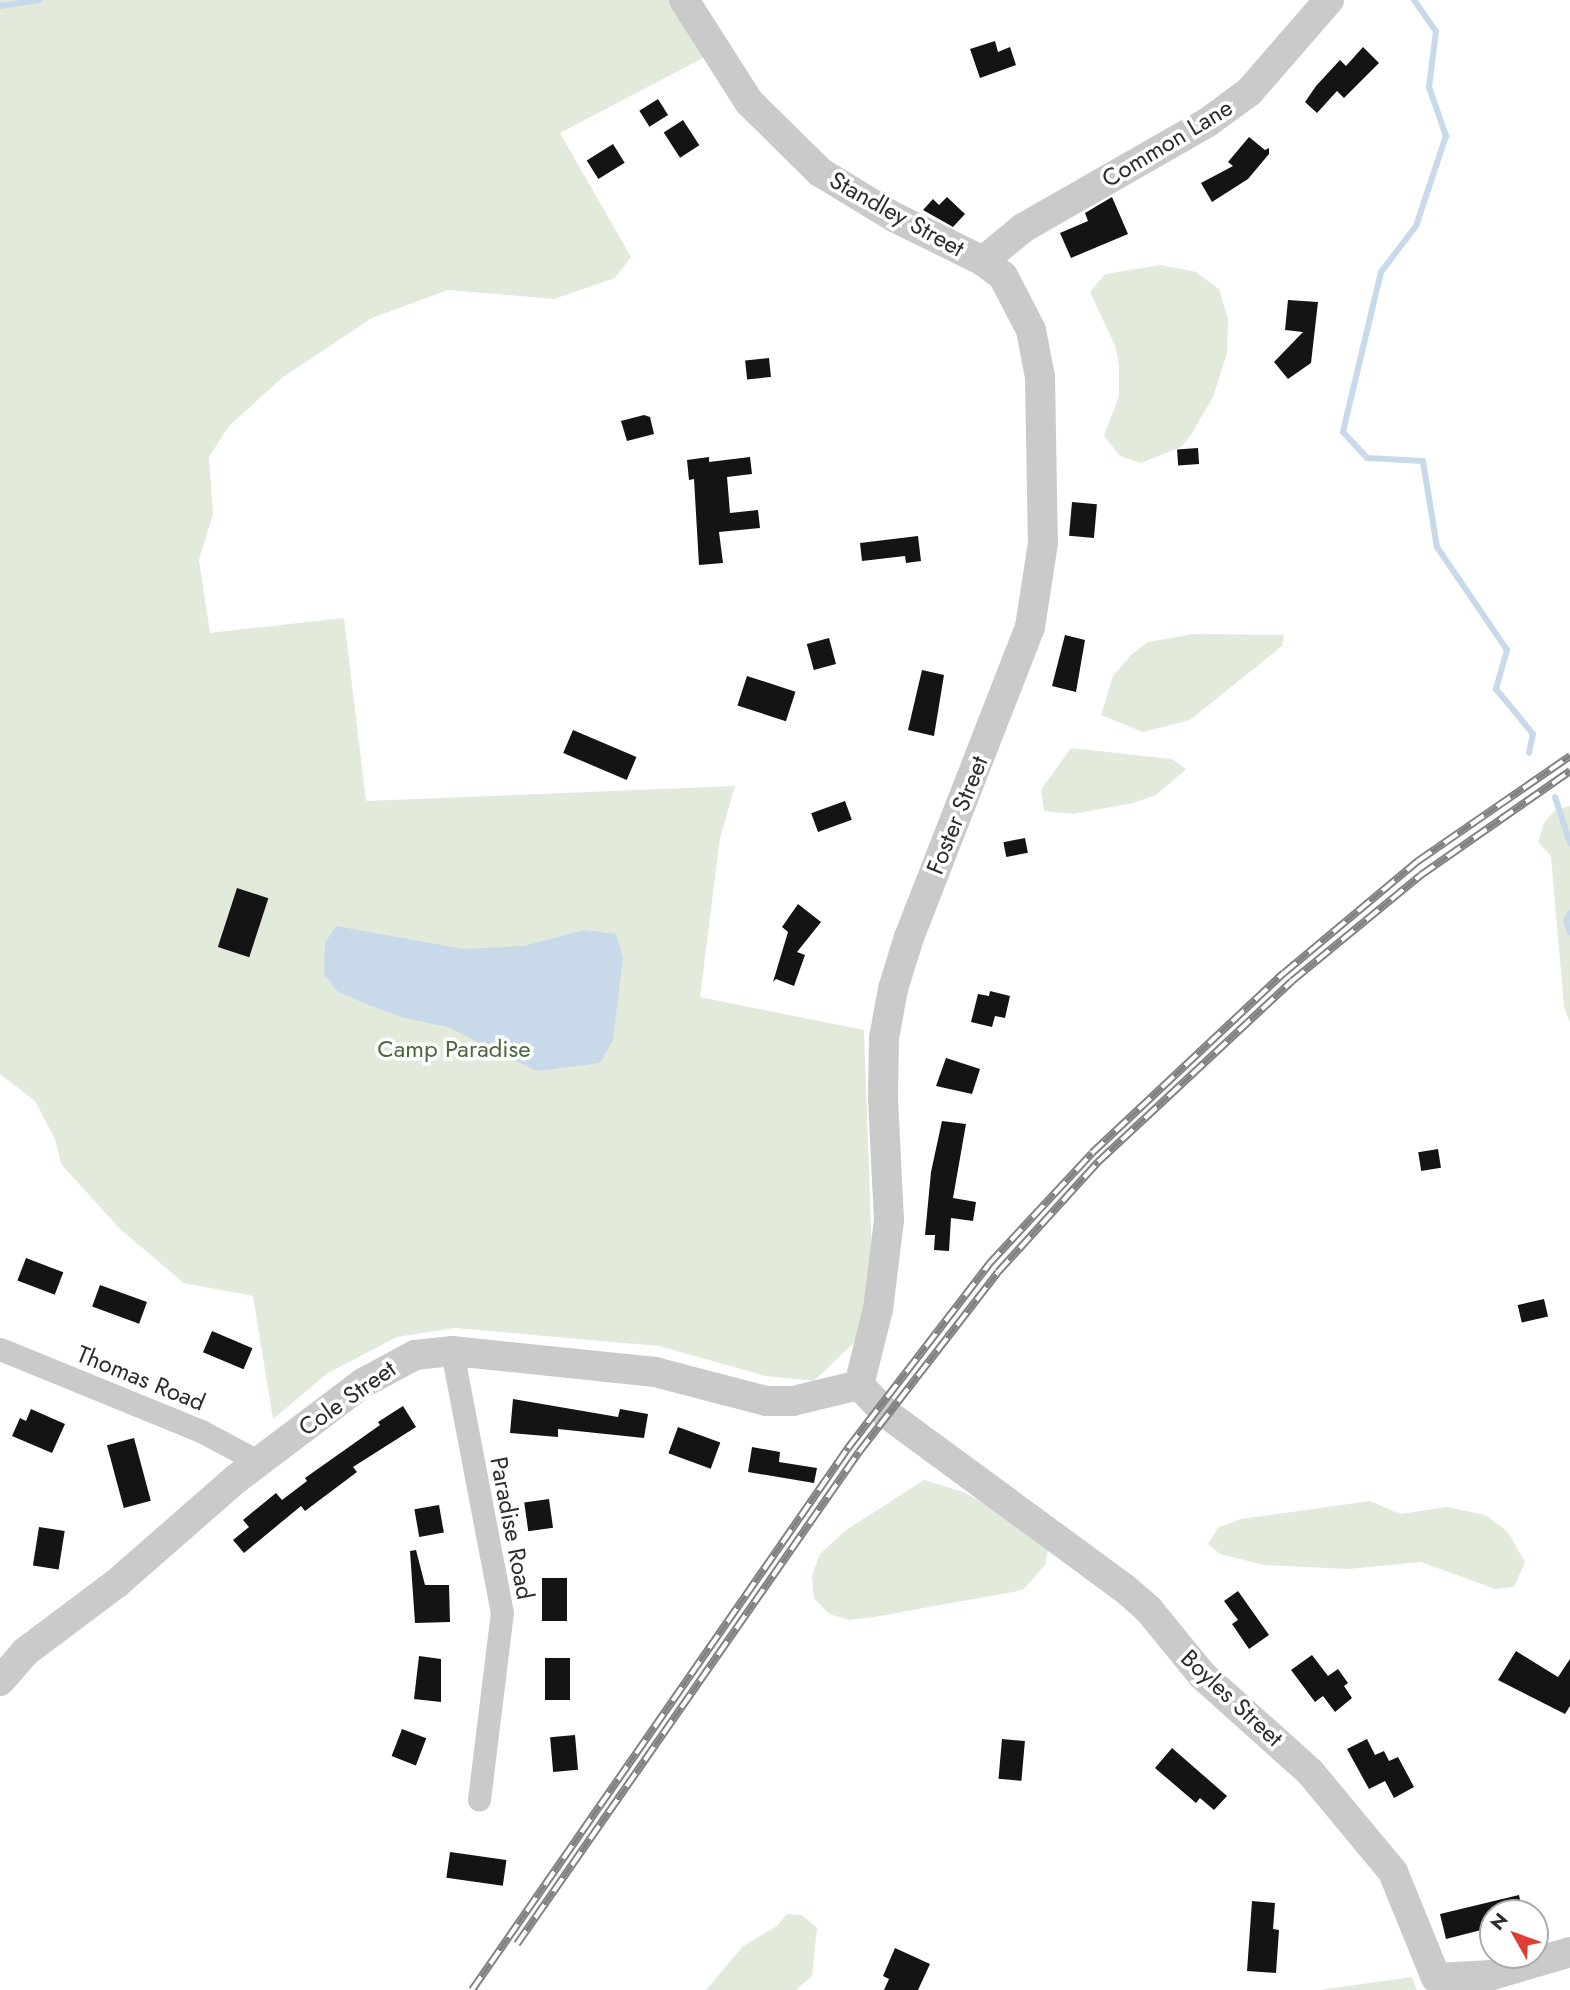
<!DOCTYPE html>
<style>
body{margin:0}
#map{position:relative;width:1570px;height:1990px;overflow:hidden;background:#fff;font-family:Jost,sans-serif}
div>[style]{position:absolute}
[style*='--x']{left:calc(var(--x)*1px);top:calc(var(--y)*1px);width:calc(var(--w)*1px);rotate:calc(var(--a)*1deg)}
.green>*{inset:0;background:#e2eadc}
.water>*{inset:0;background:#c8d9ea}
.stream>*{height:6px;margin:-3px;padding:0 3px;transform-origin:3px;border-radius:3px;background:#c8d9ea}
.building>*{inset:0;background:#141414;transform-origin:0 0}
.minor>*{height:23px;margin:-11.5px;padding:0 11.5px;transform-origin:11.5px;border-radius:11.5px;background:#cacaca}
.tertiary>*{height:30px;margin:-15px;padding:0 15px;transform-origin:15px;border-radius:15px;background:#cacaca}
.rail>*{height:8px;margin-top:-4px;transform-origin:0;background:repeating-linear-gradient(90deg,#fff 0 16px,#828282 0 32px);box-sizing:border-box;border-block:2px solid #828282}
span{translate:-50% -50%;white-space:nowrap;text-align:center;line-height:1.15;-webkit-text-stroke:7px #fff;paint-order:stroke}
.street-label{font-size:24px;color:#2d2d2d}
.park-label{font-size:24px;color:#4b673d}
.north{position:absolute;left:1479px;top:1899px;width:70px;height:70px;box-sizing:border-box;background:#fff;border:2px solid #ababab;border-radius:50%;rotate:310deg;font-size:19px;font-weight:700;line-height:28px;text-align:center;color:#2d2d2d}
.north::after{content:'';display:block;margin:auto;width:24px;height:32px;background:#dd3f37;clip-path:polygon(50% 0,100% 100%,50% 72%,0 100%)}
</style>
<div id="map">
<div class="green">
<div style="clip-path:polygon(0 0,674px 0,703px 58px,560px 133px,631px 257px,615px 278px,554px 299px,448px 290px,372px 318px,283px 377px,229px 426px,209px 457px,213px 514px,199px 560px,210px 633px,344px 618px,366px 801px,735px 786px,720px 838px,700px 997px,864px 1030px,872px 1257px,860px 1337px,814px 1381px,766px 1376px,659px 1346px,455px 1328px,397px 1337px,328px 1373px,273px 1419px,253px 1296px,184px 1283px,121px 1230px,61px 1164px,55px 1139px,35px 1101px,0 1074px)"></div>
<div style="clip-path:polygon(1161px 265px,1196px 272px,1219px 289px,1228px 318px,1227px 353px,1213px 397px,1191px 435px,1181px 447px,1141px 463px,1120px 456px,1104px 436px,1119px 396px,1119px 367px,1116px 348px,1090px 292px,1105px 274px)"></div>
<div style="clip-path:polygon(1193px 634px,1284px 635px,1282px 646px,1190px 720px,1143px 732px,1101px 715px,1113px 676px,1132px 654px,1148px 642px)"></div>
<div style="clip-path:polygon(1071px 748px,1172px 759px,1186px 769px,1156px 795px,1133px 803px,1073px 814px,1044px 811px,1041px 790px)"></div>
<div style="clip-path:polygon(1570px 806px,1570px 1023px,1564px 1007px,1551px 856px,1538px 842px,1544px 823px,1555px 810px)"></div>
<div style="clip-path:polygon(924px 1480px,961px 1491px,998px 1510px,1048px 1550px,1045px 1565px,1023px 1590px,874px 1617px,849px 1620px,829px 1614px,814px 1598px,812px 1576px,820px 1554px,846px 1530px)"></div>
<div style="clip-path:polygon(1370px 1501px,1400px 1514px,1447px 1507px,1485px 1515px,1507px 1531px,1525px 1562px,1514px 1587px,1495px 1589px,1421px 1562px,1348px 1569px,1264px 1565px,1220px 1554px,1208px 1544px,1219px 1527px,1241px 1519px)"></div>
<div style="clip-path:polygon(787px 1914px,802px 1915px,817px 1928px,812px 1976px,796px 1990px,706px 1990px,743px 1946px,777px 1926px)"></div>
<div style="clip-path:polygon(1412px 1977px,1417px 1990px,1319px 1990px)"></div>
</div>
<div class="water">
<div style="clip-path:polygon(336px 926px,463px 949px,524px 946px,584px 930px,616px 934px,623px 957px,613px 1040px,600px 1063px,537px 1071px,448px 1027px,404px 1018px,366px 1004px,337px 991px,324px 974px,325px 943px)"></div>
</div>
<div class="stream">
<div style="--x:1414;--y:0;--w:38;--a:55"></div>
<div style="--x:1436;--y:31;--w:56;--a:97.1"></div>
<div style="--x:1429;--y:87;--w:52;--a:70.9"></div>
<div style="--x:1446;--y:136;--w:95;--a:108.4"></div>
<div style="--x:1416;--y:226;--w:58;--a:127.3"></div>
<div style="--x:1381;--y:272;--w:164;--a:103.4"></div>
<div style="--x:1343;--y:432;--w:35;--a:47"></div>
<div style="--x:1367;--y:458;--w:56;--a:3.1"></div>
<div style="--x:1423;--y:461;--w:87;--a:80.8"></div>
<div style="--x:1437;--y:547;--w:125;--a:55.8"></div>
<div style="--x:1507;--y:650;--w:41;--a:105.8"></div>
<div style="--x:1496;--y:689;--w:58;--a:50.6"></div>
<div style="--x:1533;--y:734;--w:19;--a:102"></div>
<div style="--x:0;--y:6;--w:40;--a:-8.5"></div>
<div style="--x:1555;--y:797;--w:48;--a:71.9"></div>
<div style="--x:1570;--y:913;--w:8;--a:120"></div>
<div style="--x:1566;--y:920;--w:13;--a:72"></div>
</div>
<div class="building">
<div style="clip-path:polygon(995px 41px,998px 52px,1010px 47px,1016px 65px,980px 78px,970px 49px)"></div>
<div style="clip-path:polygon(1363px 47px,1379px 63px,1344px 98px,1337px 91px,1317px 113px,1305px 102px,1316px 86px,1340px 60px,1346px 66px)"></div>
<div style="left:658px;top:99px;width:19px;height:22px;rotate:58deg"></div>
<div style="left:683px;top:120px;width:30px;height:23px;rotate:57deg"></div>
<div style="clip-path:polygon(1249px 137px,1265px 150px,1269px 148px,1269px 154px,1248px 179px,1212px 202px,1201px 183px,1233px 166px,1228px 162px)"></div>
<div style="left:613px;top:144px;width:22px;height:31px;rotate:58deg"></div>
<div style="clip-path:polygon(947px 197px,965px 214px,953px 227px,923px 210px,933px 199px,939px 205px)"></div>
<div style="clip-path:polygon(1112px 197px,1128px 234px,1071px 258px,1060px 233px,1088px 221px,1085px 213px)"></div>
<div style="clip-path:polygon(1288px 300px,1318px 302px,1311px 363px,1288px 379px,1274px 362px,1303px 332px,1285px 330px)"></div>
<div style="left:769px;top:358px;width:19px;height:24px;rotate:84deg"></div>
<div style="clip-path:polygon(644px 415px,650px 417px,654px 434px,627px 441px,621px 421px)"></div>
<div style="left:1198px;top:448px;width:16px;height:21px;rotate:86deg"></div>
<div style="clip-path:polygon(709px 457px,709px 462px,750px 457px,752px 474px,727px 477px,730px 513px,758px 510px,760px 528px,719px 532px,723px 563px,699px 565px,694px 479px,689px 480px,687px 460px)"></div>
<div style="left:1072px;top:502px;width:25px;height:34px;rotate:5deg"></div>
<div style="clip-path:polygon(918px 536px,921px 561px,906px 563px,905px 556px,862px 561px,860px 543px)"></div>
<div style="clip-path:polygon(1065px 635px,1085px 640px,1076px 692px,1052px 686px)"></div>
<div style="left:829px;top:638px;width:27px;height:23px;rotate:75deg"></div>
<div style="clip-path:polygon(922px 670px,944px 675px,934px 736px,908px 730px)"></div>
<div style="left:747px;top:676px;width:51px;height:31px;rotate:18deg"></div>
<div style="left:573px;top:730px;width:69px;height:25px;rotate:23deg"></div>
<div style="left:845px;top:801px;width:20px;height:36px;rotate:70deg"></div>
<div style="left:1025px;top:838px;width:15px;height:22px;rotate:79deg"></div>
<div style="left:237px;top:888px;width:33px;height:62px;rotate:18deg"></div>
<div style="clip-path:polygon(798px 904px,821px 922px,797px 952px,805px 955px,794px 986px,776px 979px,773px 982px,788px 932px,782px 927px)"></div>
<div style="clip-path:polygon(990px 991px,1010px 996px,1005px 1018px,995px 1016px,992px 1027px,971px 1022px,978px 994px,989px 996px)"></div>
<div style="clip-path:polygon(946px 1058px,980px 1069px,972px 1094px,936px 1086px)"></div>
<div style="clip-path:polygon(942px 1121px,966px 1124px,953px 1198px,976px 1202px,973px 1221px,951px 1218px,949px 1251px,934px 1250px,935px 1235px,925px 1235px,931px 1172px)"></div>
<div style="left:1438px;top:1149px;width:19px;height:20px;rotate:81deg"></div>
<div style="left:26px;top:1258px;width:40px;height:24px;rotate:21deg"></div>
<div style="left:100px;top:1285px;width:50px;height:23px;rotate:20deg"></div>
<div style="left:1544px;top:1299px;width:18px;height:27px;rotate:77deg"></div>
<div style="left:212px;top:1331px;width:44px;height:23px;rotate:23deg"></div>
<div style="clip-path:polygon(513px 1399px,618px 1417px,620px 1409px,648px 1414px,644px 1438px,558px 1429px,558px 1437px,510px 1433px)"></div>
<div style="clip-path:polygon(403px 1406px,416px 1427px,353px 1467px,357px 1472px,305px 1511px,301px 1506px,244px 1553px,233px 1540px,249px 1527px,243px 1520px,276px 1493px,282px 1500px,307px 1481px,305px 1478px,380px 1425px,378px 1422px)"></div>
<div style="clip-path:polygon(31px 1409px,65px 1424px,52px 1453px,12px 1436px,20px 1418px,26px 1421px)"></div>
<div style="left:678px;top:1427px;width:45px;height:28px;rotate:20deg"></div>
<div style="left:134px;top:1438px;width:65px;height:28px;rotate:75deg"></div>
<div style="clip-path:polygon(752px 1447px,780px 1452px,779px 1462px,817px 1468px,814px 1483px,748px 1472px)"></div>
<div style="left:549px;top:1499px;width:29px;height:25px;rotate:82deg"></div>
<div style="left:439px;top:1505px;width:28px;height:25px;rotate:80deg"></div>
<div style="left:39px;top:1527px;width:26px;height:39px;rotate:9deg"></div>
<div style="clip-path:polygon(416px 1550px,425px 1585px,449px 1585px,450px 1622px,415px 1623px,410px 1551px)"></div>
<div style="left:542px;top:1578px;width:25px;height:43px"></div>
<div style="clip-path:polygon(1238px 1591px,1269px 1635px,1249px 1649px,1232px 1624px,1238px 1620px,1224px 1601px)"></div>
<div style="clip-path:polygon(1516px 1651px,1558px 1677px,1570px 1659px,1570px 1706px,1565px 1714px,1498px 1680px)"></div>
<div style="clip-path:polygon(1312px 1655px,1328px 1676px,1338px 1669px,1348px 1683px,1344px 1686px,1352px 1698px,1335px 1712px,1323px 1696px,1315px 1702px,1291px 1670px)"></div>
<div style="clip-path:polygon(419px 1656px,441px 1659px,441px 1702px,414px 1699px)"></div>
<div style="left:545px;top:1658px;width:25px;height:42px"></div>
<div style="left:402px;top:1729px;width:26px;height:29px;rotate:21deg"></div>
<div style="left:575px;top:1735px;width:35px;height:25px;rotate:85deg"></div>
<div style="left:1002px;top:1739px;width:23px;height:40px;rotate:5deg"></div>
<div style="clip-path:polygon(1367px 1739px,1375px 1755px,1384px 1751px,1389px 1761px,1398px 1757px,1414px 1787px,1394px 1798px,1385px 1781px,1369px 1789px,1347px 1749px)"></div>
<div style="clip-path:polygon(1172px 1748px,1227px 1796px,1214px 1810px,1200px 1798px,1196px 1803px,1155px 1768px)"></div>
<div style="left:450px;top:1852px;width:57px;height:26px;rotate:8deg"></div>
<div style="clip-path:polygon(1519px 1895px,1523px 1913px,1493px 1913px,1493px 1927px,1446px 1939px,1440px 1914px)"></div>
<div style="clip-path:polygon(1252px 1901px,1275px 1903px,1273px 1929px,1279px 1930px,1276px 1973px,1247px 1971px)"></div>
<div style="clip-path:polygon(895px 1948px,930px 1964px,918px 1990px,884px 1990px,889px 1979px,883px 1976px)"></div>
</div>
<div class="minor">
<div style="--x:0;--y:1349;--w:217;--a:22.2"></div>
<div style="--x:201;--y:1431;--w:66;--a:28.1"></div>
<div style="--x:452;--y:1351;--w:266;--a:79.2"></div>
<div style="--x:502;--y:1612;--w:189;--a:97"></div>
</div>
<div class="tertiary">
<div style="--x:684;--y:0;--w:121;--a:57.5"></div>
<div style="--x:749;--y:102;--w:100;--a:44.6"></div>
<div style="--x:820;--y:172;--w:87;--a:31.3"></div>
<div style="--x:894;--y:217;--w:99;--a:26.3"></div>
<div style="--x:983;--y:261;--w:25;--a:37"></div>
<div style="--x:1003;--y:276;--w:61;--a:62.6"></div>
<div style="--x:1031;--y:330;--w:48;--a:79.2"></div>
<div style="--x:1040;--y:377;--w:166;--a:89"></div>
<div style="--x:1043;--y:543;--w:85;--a:98.8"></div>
<div style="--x:1030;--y:627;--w:333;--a:111.3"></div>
<div style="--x:909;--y:937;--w:54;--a:107.1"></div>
<div style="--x:893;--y:989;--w:50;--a:100.4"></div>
<div style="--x:884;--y:1038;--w:60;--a:91"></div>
<div style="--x:883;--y:1098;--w:122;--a:87.2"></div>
<div style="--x:889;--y:1220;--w:90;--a:97"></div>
<div style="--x:878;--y:1309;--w:78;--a:104"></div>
<div style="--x:983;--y:261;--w:52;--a:-39.5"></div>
<div style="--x:1023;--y:228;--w:213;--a:-29.8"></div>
<div style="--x:1208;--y:122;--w:51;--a:-36.2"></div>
<div style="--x:1249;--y:92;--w:122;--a:-49"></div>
<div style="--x:859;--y:1385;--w:40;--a:46"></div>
<div style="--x:887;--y:1414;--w:294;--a:36.3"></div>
<div style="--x:1124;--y:1588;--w:33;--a:41"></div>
<div style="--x:1149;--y:1610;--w:84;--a:50.8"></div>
<div style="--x:1202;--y:1675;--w:145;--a:41.9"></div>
<div style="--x:1310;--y:1772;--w:130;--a:50.3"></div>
<div style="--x:1393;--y:1872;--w:114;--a:67.9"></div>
<div style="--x:1436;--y:1978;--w:56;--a:-3.1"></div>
<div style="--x:1492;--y:1975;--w:81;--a:-16.4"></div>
<div style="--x:0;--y:1681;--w:38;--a:-49"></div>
<div style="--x:25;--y:1652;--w:115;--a:-36.9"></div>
<div style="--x:117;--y:1583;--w:158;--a:-41.2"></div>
<div style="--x:236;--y:1479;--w:159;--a:-37.1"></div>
<div style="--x:363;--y:1383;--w:59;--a:-28.3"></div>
<div style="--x:415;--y:1355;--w:37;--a:-6"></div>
<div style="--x:452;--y:1351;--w:204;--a:5.9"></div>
<div style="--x:655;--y:1372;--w:115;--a:14.6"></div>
<div style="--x:766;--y:1401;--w:27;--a:0"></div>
<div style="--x:793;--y:1401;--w:68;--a:-13.6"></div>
</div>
<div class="rail">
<div style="--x:517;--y:1944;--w:599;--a:-55.2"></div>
<div style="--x:859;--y:1452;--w:227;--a:-52.3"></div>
<div style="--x:998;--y:1272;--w:149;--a:-47.7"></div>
<div style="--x:1098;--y:1162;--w:265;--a:-43"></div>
<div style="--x:1292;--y:981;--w:167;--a:-39.4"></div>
<div style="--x:1421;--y:875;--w:182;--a:-34.9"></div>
<div style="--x:472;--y:1990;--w:660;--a:-55.25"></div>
<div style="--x:848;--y:1448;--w:232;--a:-52.5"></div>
<div style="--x:989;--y:1264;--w:151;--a:-47.1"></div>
<div style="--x:1092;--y:1153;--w:263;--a:-43.2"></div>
<div style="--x:1284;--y:973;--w:175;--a:-39.9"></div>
<div style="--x:1418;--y:861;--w:185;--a:-34.6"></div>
</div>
<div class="street-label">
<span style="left:1167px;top:143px;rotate:-31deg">Common Lane</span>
<span style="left:897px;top:214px;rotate:29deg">Standley Street</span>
<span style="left:957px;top:815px;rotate:-68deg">Foster Street</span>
<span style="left:141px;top:1378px;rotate:22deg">Thomas Road</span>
<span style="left:347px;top:1398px;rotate:-35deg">Cole Street</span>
<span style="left:512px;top:1528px;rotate:79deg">Paradise Road</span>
<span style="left:1232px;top:1698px;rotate:43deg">Boyles Street</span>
</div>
<div class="park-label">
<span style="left:454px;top:1049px">Camp Paradise</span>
</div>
<div class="north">N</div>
</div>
